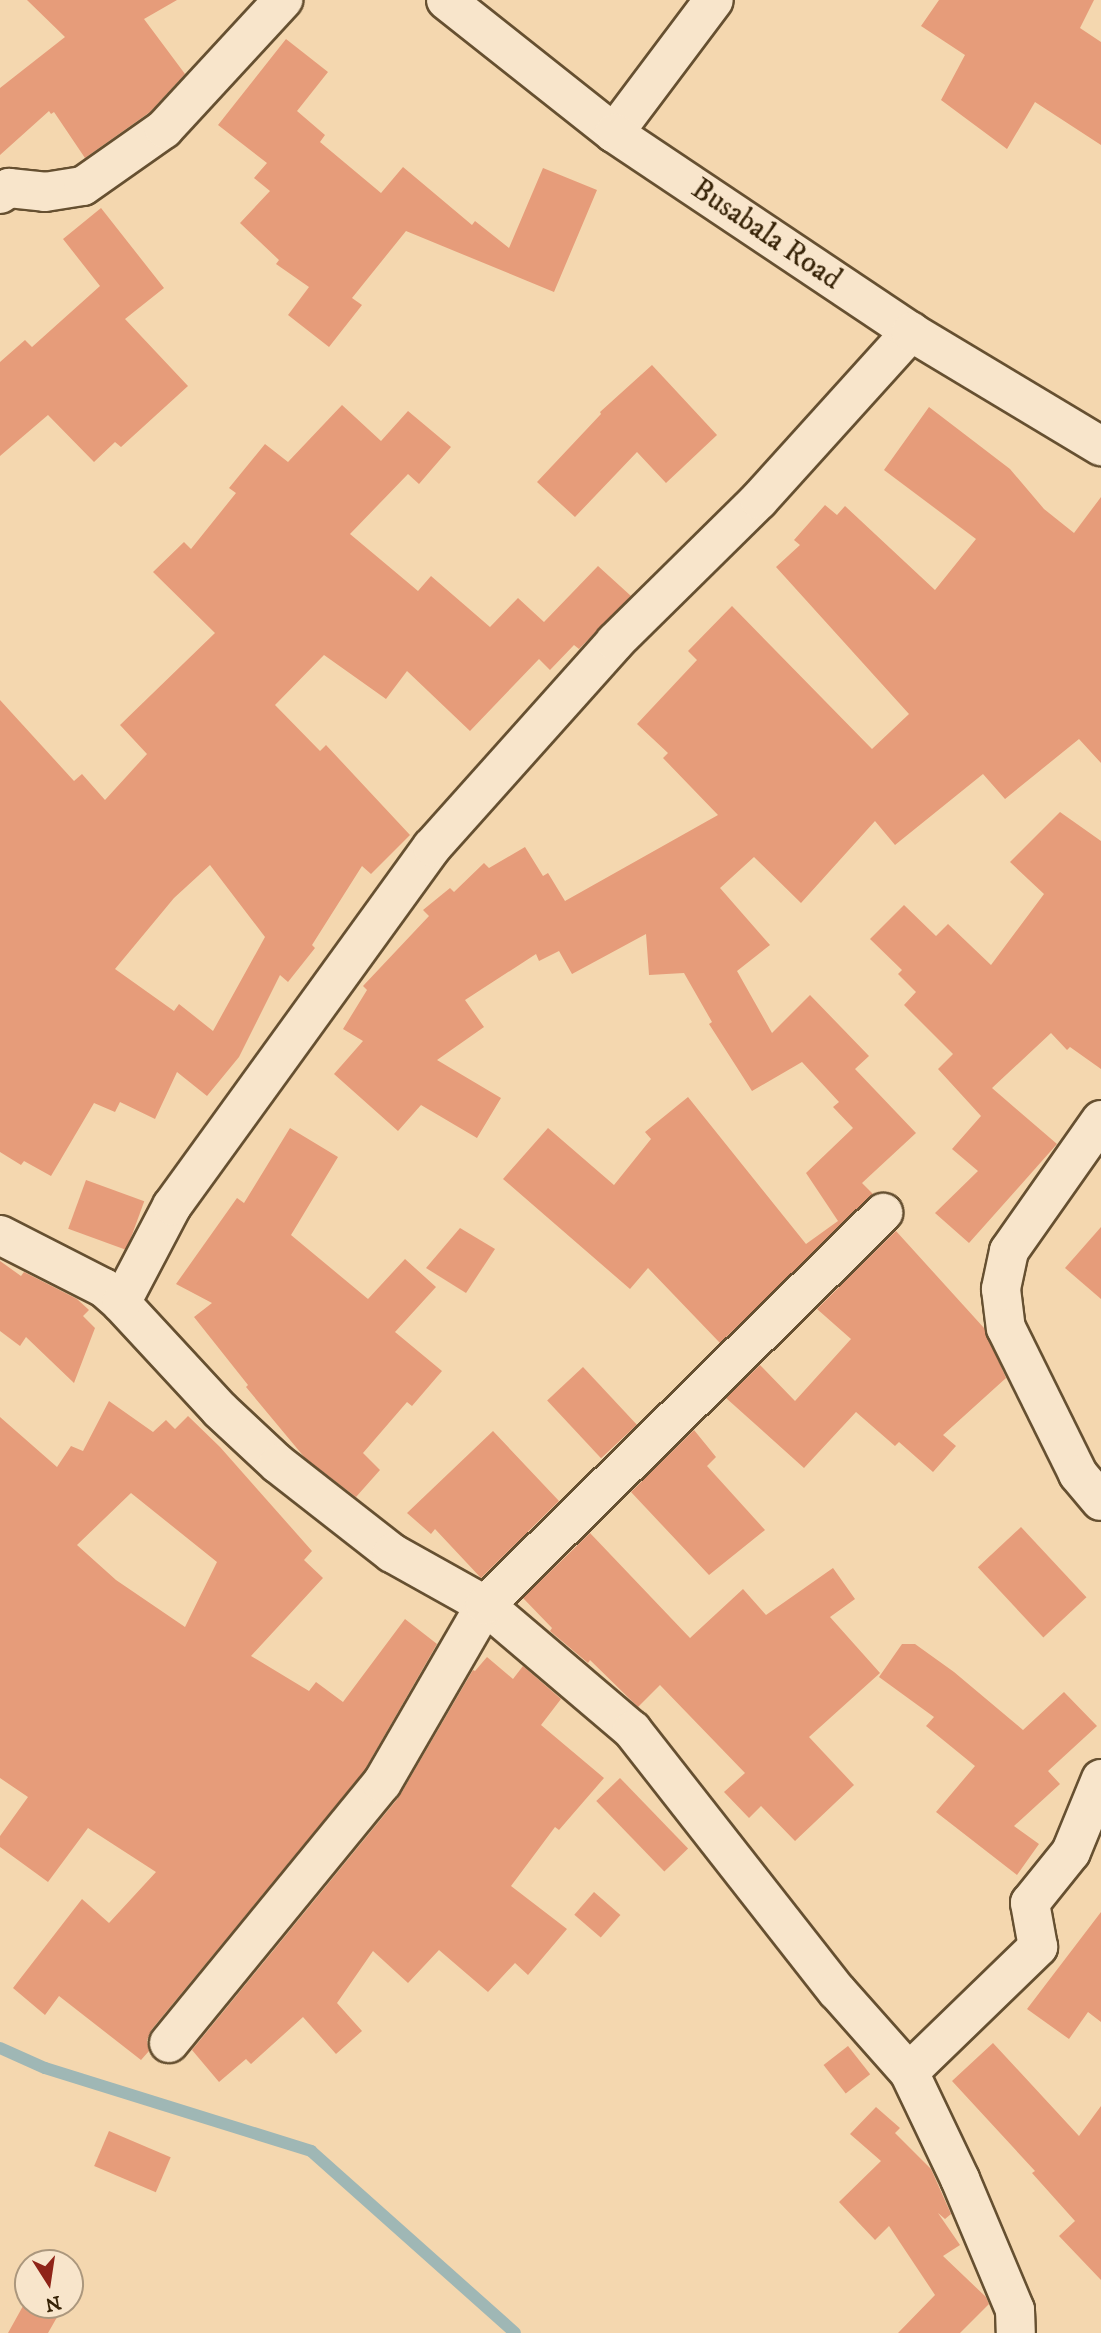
<!DOCTYPE html>
<style>
body{margin:0}
#map{position:relative;width:1101px;height:2333px;overflow:hidden;background:#f4d7af;font-family:"IM FELL DW Pica",serif}
div>[style]{position:absolute}
[style*='--x']{left:calc(var(--x)*1px);top:calc(var(--y)*1px);width:calc(var(--w)*1px);rotate:calc(var(--a)*1deg)}
.stream>*{height:12px;margin:-6px;padding:0 6px;transform-origin:6px;border-radius:6px;background:#9fb7b5}
.building>*{inset:0;background:#e69c7a;transform-origin:0 0}
.roads{filter:drop-shadow(2px 0 #665031) drop-shadow(-2px 0 #665031) drop-shadow(0 2px #665031) drop-shadow(0 -2px #665031)}
.street>*{height:38px;margin:-19px;padding:0 19px;transform-origin:19px;border-radius:19px;background:#f8e5cb}
.secondary>*{height:38px;margin:-19px;padding:0 19px;transform-origin:19px;border-radius:19px;background:#f8e5cb}
span{translate:-50% -50%;white-space:nowrap;text-align:center;line-height:1.15;-webkit-text-stroke:5px #f8e5cb;paint-order:stroke}
.street-label{font-size:30px;color:#372307}
.north{position:absolute;left:14px;top:2249px;width:70px;height:70px;box-sizing:border-box;background:#f8e5cb;border:2px solid #ab977d;border-radius:50%;rotate:168deg;font-size:19px;font-weight:700;line-height:28px;text-align:center;color:#372307}
.north::after{content:'';display:block;margin:auto;width:24px;height:32px;background:#8f2418;clip-path:polygon(50% 0,100% 100%,50% 72%,0 100%)}
</style>
<div id="map">
<div class="stream">
<div style="--x:0;--y:2048;--w:49;--a:24"></div>
<div style="--x:45;--y:2068;--w:279;--a:17.3"></div>
<div style="--x:311;--y:2151;--w:273;--a:41.7"></div>
</div>
<div class="building">
<div style="clip-path:polygon(27px 0,177px 0,144px 19px,185px 74px,150px 112px,85px 158px,54px 112px,51px 114px,49px 111px,0 155px,0 88px,65px 37px)"></div>
<div style="clip-path:polygon(939px 0,1094px 0,1080px 28px,1101px 42px,1101px 145px,1035px 102px,1007px 149px,941px 100px,965px 55px,921px 26px)"></div>
<div style="clip-path:polygon(286px 39px,328px 72px,297px 111px,325px 135px,320px 142px,381px 193px,403px 167px,472px 225px,475px 221px,509px 248px,543px 168px,597px 190px,554px 292px,406px 231px,352px 298px,362px 305px,329px 347px,288px 315px,309px 287px,276px 264px,279px 260px,240px 223px,270px 191px,254px 178px,267px 163px,218px 125px)"></div>
<div style="clip-path:polygon(101px 208px,164px 288px,125px 319px,188px 386px,121px 447px,115px 442px,94px 462px,48px 415px,0 456px,0 362px,25px 340px,32px 347px,100px 286px,63px 239px)"></div>
<div style="clip-path:polygon(652px 365px,717px 435px,666px 483px,637px 452px,575px 517px,537px 482px,601px 414px,600px 412px)"></div>
<div style="clip-path:polygon(evenodd,342px 405px,381px 441px,408px 411px,451px 447px,419px 484px,408px 474px,350px 534px,418px 591px,431px 576px,490px 627px,518px 598px,544px 622px,598px 566px,631px 596px,579px 649px,574px 645px,550px 670px,539px 659px,470px 731px,407px 671px,386px 699px,324px 655px,275px 705px,320px 751px,326px 745px,410px 835px,371px 874px,362px 866px,312px 945px,315px 948px,288px 982px,280px 975px,239px 1057px,207px 1096px,177px 1072px,155px 1119px,120px 1102px,115px 1112px,94px 1103px,51px 1176px,24px 1161px,21px 1165px,0 1152px,0 700px,74px 781px,82px 774px,105px 800px,147px 754px,120px 725px,215px 633px,153px 572px,184px 542px,191px 549px,236px 493px,229px 488px,265px 444px,288px 462px,342px 405px,210px 865px,265px 937px,213px 1031px,179px 1004px,174px 1011px,115px 969px,174px 898px,210px 865px)"></div>
<div style="clip-path:polygon(929px 407px,1010px 469px,1044px 509px,1074px 533px,1101px 497px,1101px 763px,1079px 739px,1005px 799px,983px 774px,895px 845px,875px 821px,801px 903px,754px 857px,720px 888px,770px 945px,737px 971px,772px 1033px,810px 995px,869px 1056px,855px 1069px,916px 1133px,862px 1183px,873px 1194px,720px 1343px,648px 1268px,630px 1289px,503px 1179px,548px 1128px,614px 1185px,651px 1139px,645px 1132px,688px 1097px,806px 1244px,838px 1221px,806px 1173px,853px 1128px,833px 1107px,839px 1102px,802px 1062px,752px 1091px,709px 1024px,712px 1022px,684px 973px,649px 975px,646px 934px,572px 974px,559px 951px,539px 961px,536px 954px,465px 1000px,484px 1027px,437px 1060px,501px 1098px,477px 1138px,421px 1105px,398px 1131px,334px 1074px,363px 1041px,343px 1029px,367px 990px,363px 986px,429px 916px,423px 910px,450px 888px,454px 892px,484px 863px,489px 868px,525px 847px,543px 876px,548px 873px,565px 901px,718px 815px,663px 758px,668px 753px,637px 724px,697px 660px,688px 651px,732px 606px,872px 749px,909px 714px,776px 567px,800px 545px,794px 540px,825px 505px,837px 515px,845px 506px,935px 590px,976px 539px,884px 470px)"></div>
<div style="clip-path:polygon(1060px 812px,1101px 841px,1101px 1069px,1070px 1047px,1067px 1050px,1051px 1033px,992px 1088px,1057px 1144px,969px 1243px,935px 1213px,978px 1171px,952px 1149px,981px 1116px,938px 1069px,953px 1054px,904px 1005px,916px 992px,898px 974px,902px 970px,870px 939px,904px 905px,936px 936px,948px 924px,991px 965px,1044px 894px,1010px 862px)"></div>
<div style="clip-path:polygon(290px 1128px,338px 1157px,291px 1235px,368px 1299px,405px 1259px,436px 1287px,395px 1332px,442px 1371px,412px 1406px,407px 1402px,363px 1453px,380px 1470px,356px 1497px,305px 1458px,246px 1387px,248px 1385px,194px 1317px,212px 1303px,176px 1284px,237px 1198px,244px 1203px)"></div>
<div style="left:86px;top:1180px;width:62px;height:52px;rotate:20deg"></div>
<div style="clip-path:polygon(1101px 1227px,1101px 1299px,1065px 1268px)"></div>
<div style="clip-path:polygon(460px 1228px,495px 1249px,466px 1293px,426px 1268px)"></div>
<div style="clip-path:polygon(896px 1231px,984px 1328px,1006px 1378px,943px 1435px,956px 1446px,933px 1472px,899px 1442px,895px 1446px,856px 1412px,804px 1468px,726px 1398px,760px 1365px,795px 1401px,851px 1339px,817px 1309px)"></div>
<div style="clip-path:polygon(0 1261px,21px 1276px,24px 1272px,77px 1299px,89px 1310px,83px 1316px,95px 1328px,74px 1383px,26px 1337px,20px 1346px,0 1331px)"></div>
<div style="left:583px;top:1367px;width:79px;height:49px;rotate:47deg"></div>
<div style="clip-path:polygon(evenodd,109px 1401px,153px 1432px,166px 1420px,175px 1429px,188px 1416px,220px 1447px,312px 1551px,304px 1560px,323px 1578px,251px 1656px,309px 1691px,316px 1682px,343px 1702px,405px 1619px,437px 1644px,364px 1771px,152px 2029px,147px 2040px,149px 2051px,141px 2060px,59px 1996px,45px 2015px,13px 1988px,82px 1899px,109px 1923px,156px 1872px,88px 1828px,48px 1882px,0 1847px,0 1836px,28px 1797px,0 1778px,0 1417px,57px 1467px,71px 1446px,83px 1451px,109px 1401px,131px 1493px,217px 1562px,185px 1627px,116px 1580px,77px 1545px,131px 1493px)"></div>
<div style="clip-path:polygon(694px 1430px,716px 1457px,707px 1466px,765px 1530px,709px 1575px,631px 1492px)"></div>
<div style="clip-path:polygon(493px 1431px,559px 1501px,481px 1578px,435px 1529px,431px 1534px,407px 1513px)"></div>
<div style="left:1021px;top:1527px;width:96px;height:59px;rotate:47deg"></div>
<div style="clip-path:polygon(590px 1533px,690px 1638px,743px 1589px,766px 1615px,833px 1568px,855px 1599px,830px 1617px,880px 1673px,809px 1737px,854px 1785px,795px 1841px,761px 1806px,749px 1818px,724px 1792px,745px 1773px,660px 1685px,638px 1707px,590px 1660px,588px 1663px,550px 1631px,552px 1628px,523px 1598px)"></div>
<div style="clip-path:polygon(902px 1644px,915px 1644px,954px 1672px,1023px 1730px,1064px 1692px,1097px 1726px,1048px 1771px,1060px 1784px,1014px 1826px,1039px 1844px,1017px 1875px,936px 1812px,975px 1766px,926px 1726px,934px 1717px,879px 1677px)"></div>
<div style="clip-path:polygon(487px 1657px,513px 1679px,523px 1666px,561px 1699px,541px 1725px,604px 1778px,559px 1830px,555px 1827px,511px 1886px,567px 1929px,528px 1975px,515px 1963px,488px 1992px,439px 1950px,408px 1983px,373px 1951px,337px 2003px,362px 2031px,336px 2054px,303px 2017px,251px 2064px,246px 2059px,219px 2082px,192px 2050px,399px 1797px,473px 1670px,475px 1671px)"></div>
<div style="left:620px;top:1778px;width:98px;height:33px;rotate:46deg"></div>
<div style="left:594px;top:1892px;width:35px;height:30px;rotate:41deg"></div>
<div style="clip-path:polygon(1101px 1912px,1101px 2022px,1088px 2012px,1069px 2039px,1027px 2009px)"></div>
<div style="clip-path:polygon(993px 2043px,1079px 2136px,1101px 2106px,1101px 2280px,1059px 2236px,1075px 2221px,1032px 2173px,1035px 2171px,952px 2081px)"></div>
<div style="left:848px;top:2046px;width:36px;height:31px;rotate:52deg"></div>
<div style="clip-path:polygon(876px 2107px,900px 2128px,895px 2133px,931px 2169px,951px 2214px,945px 2219px,938px 2213px,960px 2245px,943px 2256px,986px 2297px,989px 2304px,960px 2333px,898px 2333px,935px 2295px,889px 2226px,875px 2240px,839px 2202px,881px 2161px,850px 2134px)"></div>
<div style="left:109px;top:2131px;width:67px;height:38px;rotate:23deg"></div>
<div style="clip-path:polygon(28px 2297px,28px 2305px,47px 2305px,60px 2312px,48px 2333px,8px 2333px)"></div>
</div>
<div class="roads">
<div class="street">
<div style="--x:614;--y:133;--w:166;--a:-53.1"></div>
<div style="--x:0;--y:194;--w:11;--a:-34"></div>
<div style="--x:9;--y:188;--w:36;--a:6"></div>
<div style="--x:45;--y:192;--w:38;--a:-9"></div>
<div style="--x:83;--y:186;--w:99;--a:-35.1"></div>
<div style="--x:164;--y:129;--w:176;--a:-47.3"></div>
<div style="--x:1101;--y:1120;--w:160;--a:125.1"></div>
<div style="--x:1009;--y:1251;--w:39;--a:102"></div>
<div style="--x:1001;--y:1289;--w:39;--a:83"></div>
<div style="--x:1006;--y:1328;--w:163;--a:63.7"></div>
<div style="--x:1078;--y:1474;--w:35;--a:50"></div>
<div style="--x:0;--y:1235;--w:117;--a:27"></div>
<div style="--x:104;--y:1288;--w:23;--a:41"></div>
<div style="--x:121;--y:1303;--w:146;--a:47.2"></div>
<div style="--x:220;--y:1410;--w:79;--a:43"></div>
<div style="--x:278;--y:1464;--w:145;--a:38"></div>
<div style="--x:392;--y:1553;--w:107;--a:29.2"></div>
<div style="--x:485;--y:1605;--w:193;--a:40.4"></div>
<div style="--x:632;--y:1730;--w:332;--a:51.9"></div>
<div style="--x:837;--y:1991;--w:108;--a:48.4"></div>
<div style="--x:909;--y:2072;--w:119;--a:64.5"></div>
<div style="--x:960;--y:2179;--w:142;--a:67.2"></div>
<div style="--x:1015;--y:2310;--w:23;--a:88"></div>
<div style="--x:121;--y:1303;--w:110;--a:-62.3"></div>
<div style="--x:172;--y:1206;--w:443;--a:-54.1"></div>
<div style="--x:432;--y:847;--w:275;--a:-48.2"></div>
<div style="--x:615;--y:642;--w:202;--a:-44.6"></div>
<div style="--x:759;--y:500;--w:227;--a:-47.9"></div>
<div style="--x:169;--y:2043;--w:336;--a:-50.7"></div>
<div style="--x:382;--y:1783;--w:206;--a:-59.9"></div>
<div style="--x:485;--y:1605;--w:559;--a:-44.56"></div>
<div style="--x:909;--y:2072;--w:180;--a:-44.1"></div>
<div style="--x:1038;--y:1947;--w:45;--a:-100.3"></div>
<div style="--x:1030;--y:1903;--w:65;--a:-51.2"></div>
<div style="--x:1071;--y:1852;--w:79;--a:-67.7"></div>
</div>
<div class="secondary">
<div style="--x:446;--y:0;--w:214;--a:38.4"></div>
<div style="--x:614;--y:133;--w:358;--a:33.8"></div>
<div style="--x:911;--y:332;--w:222;--a:31"></div>
</div>
</div>
<div class="street-label">
<span style="left:766px;top:235px;rotate:34deg">Busabala Road</span>
</div>
<div class="north">N</div>
</div>
